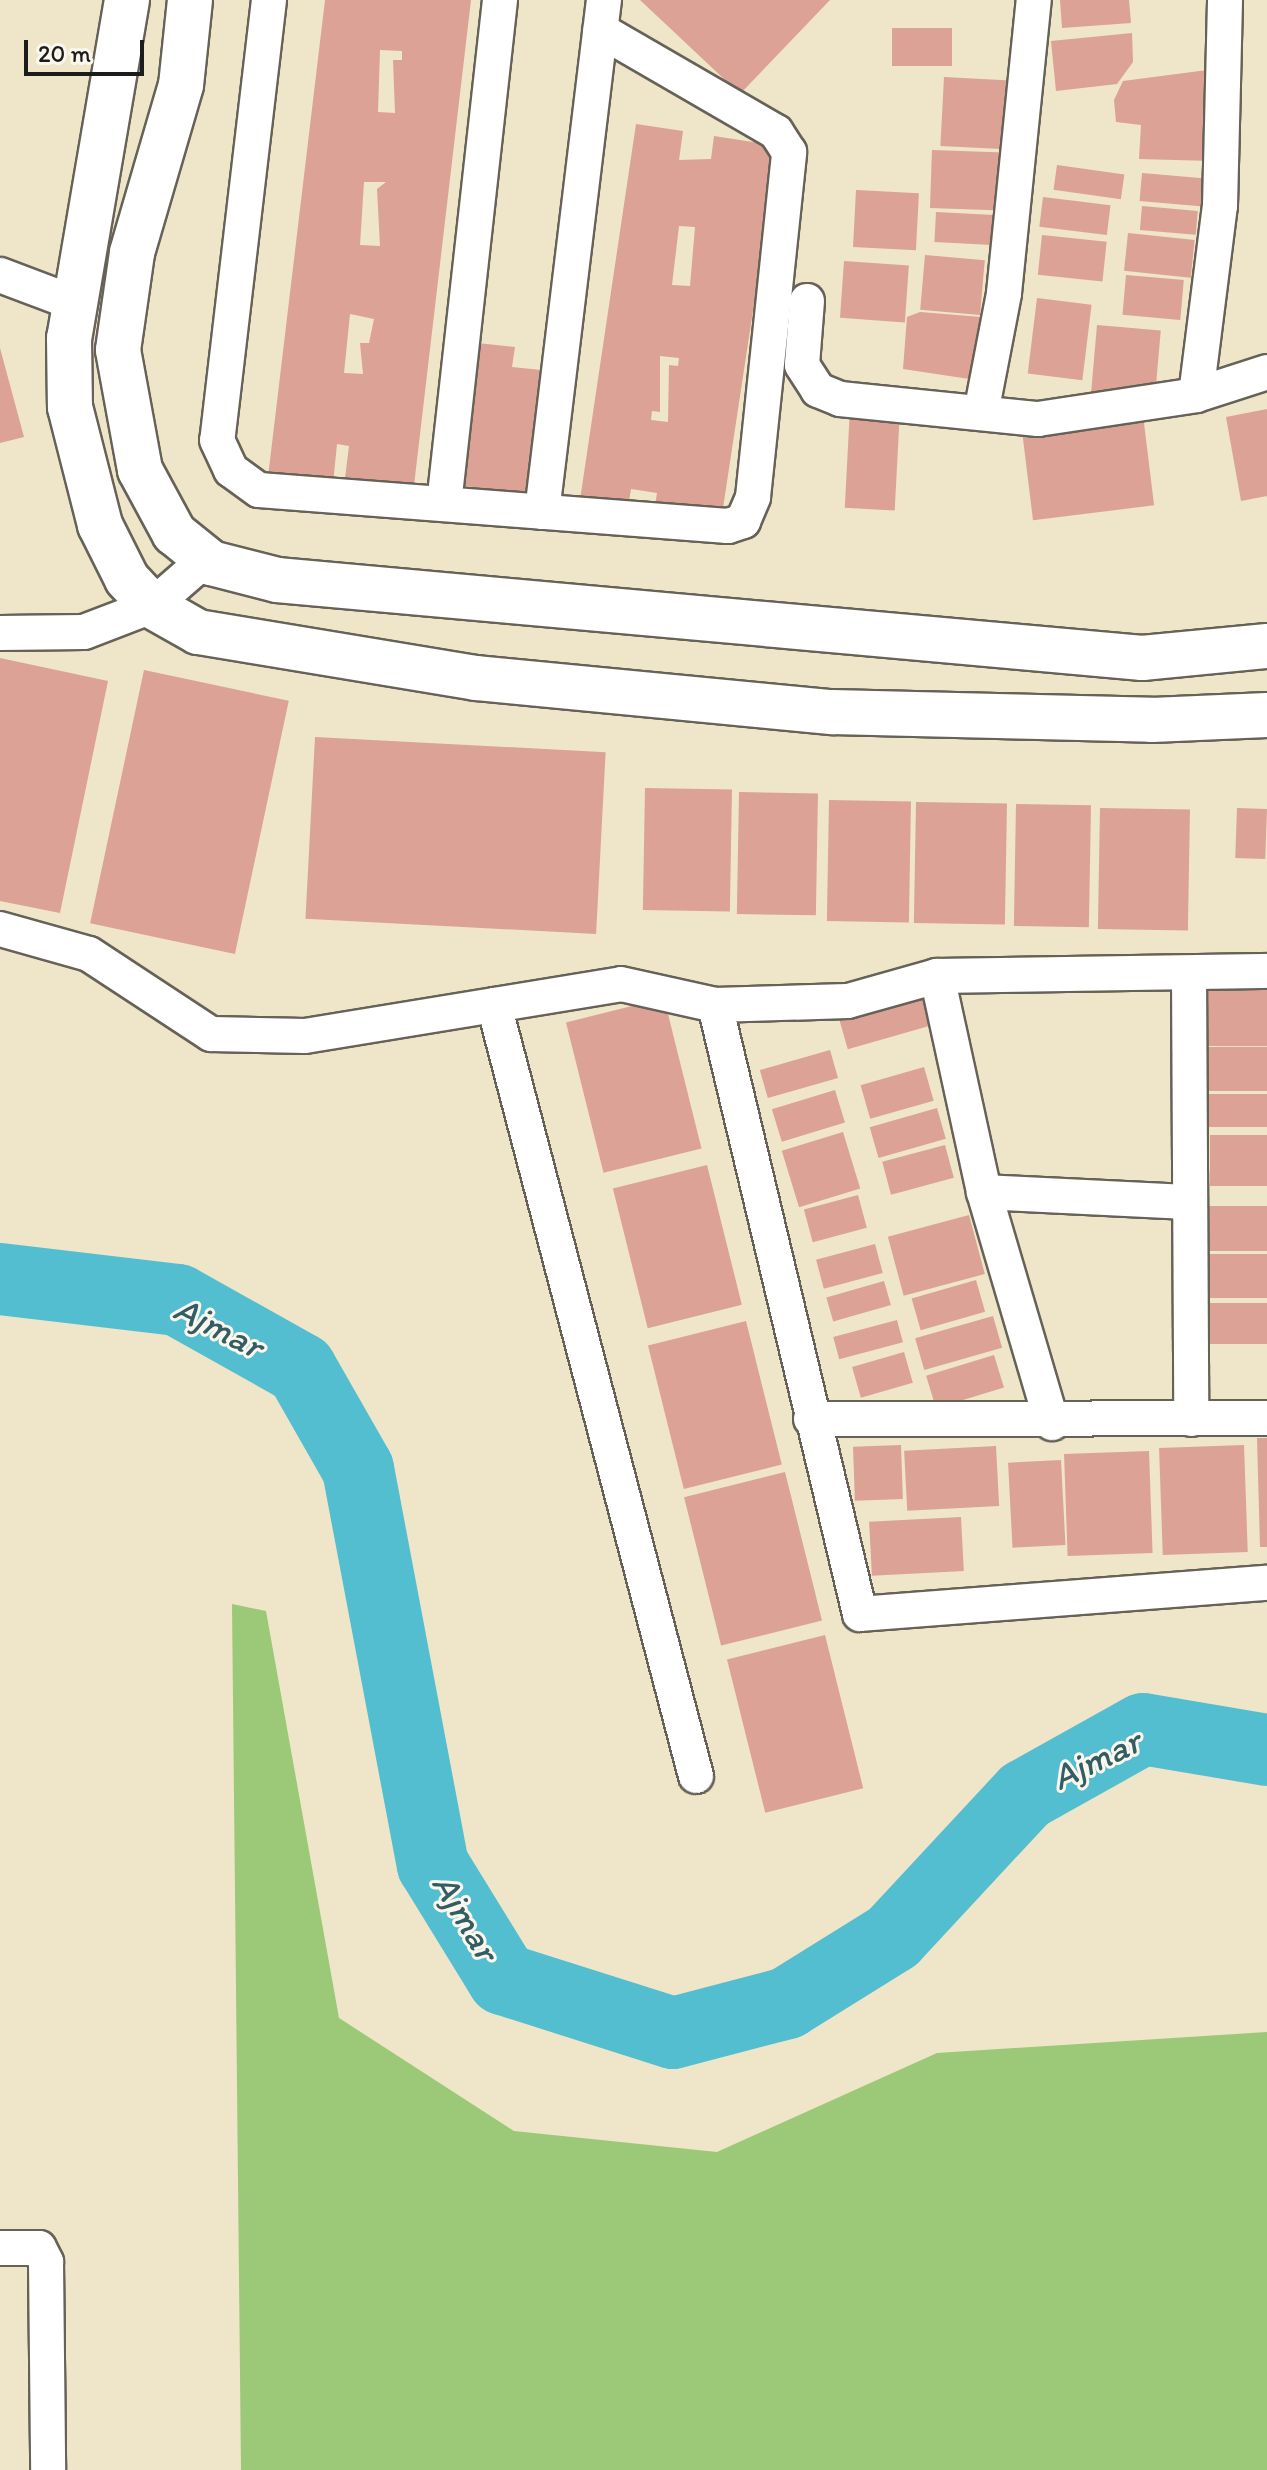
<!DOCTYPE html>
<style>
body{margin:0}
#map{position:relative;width:1267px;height:2470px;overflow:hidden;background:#efe5c8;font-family:Itim,sans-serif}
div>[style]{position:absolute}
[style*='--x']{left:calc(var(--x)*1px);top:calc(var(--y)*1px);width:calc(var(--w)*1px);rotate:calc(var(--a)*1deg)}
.green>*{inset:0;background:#9bc977}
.river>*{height:72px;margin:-36px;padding:0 36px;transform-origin:36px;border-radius:36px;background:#53becf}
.building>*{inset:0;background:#dba295;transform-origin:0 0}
.roads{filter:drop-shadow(2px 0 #666258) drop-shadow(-2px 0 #666258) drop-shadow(0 2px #666258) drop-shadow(0 -2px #666258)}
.street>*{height:34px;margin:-17px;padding:0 17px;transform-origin:17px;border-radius:17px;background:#fff}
.secondary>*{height:44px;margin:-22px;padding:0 22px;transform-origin:22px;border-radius:22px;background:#fff}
span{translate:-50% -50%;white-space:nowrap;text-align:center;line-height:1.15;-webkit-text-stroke:6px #fbf7ec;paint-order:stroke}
.water-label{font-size:36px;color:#325d64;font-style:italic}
.scale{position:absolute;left:24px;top:40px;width:120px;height:36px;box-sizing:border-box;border:4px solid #1c1c1c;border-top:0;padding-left:10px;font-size:24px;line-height:28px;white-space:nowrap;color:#1c1c1c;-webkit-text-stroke:6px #fbf7ec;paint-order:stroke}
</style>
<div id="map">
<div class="green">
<div style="clip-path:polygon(232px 1604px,266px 1611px,339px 2018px,514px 2131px,717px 2152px,937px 2053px,1267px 2032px,1267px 2470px,241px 2470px)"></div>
</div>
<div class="river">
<div style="--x:0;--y:1279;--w:179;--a:6.7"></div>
<div style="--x:178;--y:1300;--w:141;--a:29.3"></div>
<div style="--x:301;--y:1369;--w:115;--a:60.3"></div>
<div style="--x:358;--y:1469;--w:403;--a:79.3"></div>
<div style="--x:433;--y:1865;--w:134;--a:58.4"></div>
<div style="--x:503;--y:1979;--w:178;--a:17.6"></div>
<div style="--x:673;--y:2033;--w:118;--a:-14.7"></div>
<div style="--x:787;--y:2003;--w:125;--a:-31.9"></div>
<div style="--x:893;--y:1937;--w:194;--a:-47.1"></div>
<div style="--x:1025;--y:1795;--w:135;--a:-29.2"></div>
<div style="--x:1143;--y:1729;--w:126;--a:9.6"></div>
</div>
<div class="building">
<div style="clip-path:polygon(evenodd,325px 0,471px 0,413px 494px,344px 486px,349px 446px,337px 444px,333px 484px,268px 477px,325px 0,380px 50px,402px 51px,402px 60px,393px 60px,395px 113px,378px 112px,380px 50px,325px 0,364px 182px,386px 182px,377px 189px,380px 246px,360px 245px,364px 182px,325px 0,350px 314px,374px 319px,369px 343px,360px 343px,363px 374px,344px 373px,350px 314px)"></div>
<div style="clip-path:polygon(640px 0,830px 0,740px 94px)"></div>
<div style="clip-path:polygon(1060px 0,1129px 0,1131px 23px,1062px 28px)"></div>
<div style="left:892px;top:28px;width:60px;height:38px"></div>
<div style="clip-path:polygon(1132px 33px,1133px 62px,1117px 84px,1056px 91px,1051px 41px)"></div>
<div style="clip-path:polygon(1215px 69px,1212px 161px,1139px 159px,1141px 125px,1116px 122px,1114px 100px,1123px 81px)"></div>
<div style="left:944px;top:77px;width:66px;height:69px;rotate:3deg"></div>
<div style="clip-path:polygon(evenodd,636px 124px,683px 131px,679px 160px,711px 159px,714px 136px,778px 146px,718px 541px,651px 531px,657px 493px,631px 489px,625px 527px,577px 520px,636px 124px,679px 226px,695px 227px,690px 286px,672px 285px,679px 226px,636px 124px,660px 356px,679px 358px,678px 366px,669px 365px,668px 422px,651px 420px,652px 411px,660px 412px,660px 356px)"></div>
<div style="left:932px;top:150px;width:71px;height:58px;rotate:2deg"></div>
<div style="left:1057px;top:165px;width:68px;height:25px;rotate:8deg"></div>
<div style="left:1142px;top:173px;width:64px;height:28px;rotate:5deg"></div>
<div style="left:856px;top:190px;width:63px;height:57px;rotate:3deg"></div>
<div style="left:1043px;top:197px;width:68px;height:30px;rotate:7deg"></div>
<div style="left:1142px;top:206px;width:56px;height:24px;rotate:5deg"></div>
<div style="left:936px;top:212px;width:68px;height:30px;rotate:3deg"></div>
<div style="left:1128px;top:233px;width:67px;height:38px;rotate:6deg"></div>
<div style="left:1042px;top:235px;width:65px;height:40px;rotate:6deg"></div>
<div style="left:925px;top:255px;width:60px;height:55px;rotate:5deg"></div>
<div style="left:844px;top:261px;width:65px;height:57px;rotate:4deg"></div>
<div style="left:1126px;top:275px;width:58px;height:40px;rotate:5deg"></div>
<div style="left:1037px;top:298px;width:55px;height:76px;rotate:7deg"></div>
<div style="clip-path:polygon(920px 312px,981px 317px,976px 380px,903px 369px,907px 317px)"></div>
<div style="left:1097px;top:325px;width:64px;height:67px;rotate:5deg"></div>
<div style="clip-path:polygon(468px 342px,515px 347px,512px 367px,551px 371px,536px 495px,457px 485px)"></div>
<div style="clip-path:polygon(0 348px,24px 437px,0 443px)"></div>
<div style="left:850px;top:408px;width:50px;height:100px;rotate:3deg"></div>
<div style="clip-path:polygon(1267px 409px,1267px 496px,1241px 501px,1226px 417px)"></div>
<div style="left:1143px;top:415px;width:91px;height:122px;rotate:83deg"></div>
<div style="clip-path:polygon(0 658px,108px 681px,60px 913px,0 901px)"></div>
<div style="left:144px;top:670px;width:148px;height:259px;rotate:12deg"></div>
<div style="left:315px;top:737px;width:291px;height:182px;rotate:3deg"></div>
<div style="left:645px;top:788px;width:87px;height:122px;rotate:1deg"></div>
<div style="left:739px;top:792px;width:79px;height:122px;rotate:1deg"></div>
<div style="left:829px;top:800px;width:82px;height:121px;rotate:1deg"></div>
<div style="left:916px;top:802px;width:91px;height:121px;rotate:1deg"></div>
<div style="left:1016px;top:804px;width:75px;height:122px;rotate:1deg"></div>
<div style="left:1100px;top:808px;width:90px;height:121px;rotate:1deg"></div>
<div style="left:1237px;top:808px;width:30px;height:50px;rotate:2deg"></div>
<div style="left:1197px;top:983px;width:70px;height:63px"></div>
<div style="left:923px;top:985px;width:41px;height:90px;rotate:74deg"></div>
<div style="left:664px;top:998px;width:155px;height:101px;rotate:76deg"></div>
<div style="left:1267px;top:1047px;width:44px;height:63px;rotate:90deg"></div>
<div style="left:830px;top:1050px;width:29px;height:73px;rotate:74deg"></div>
<div style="left:924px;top:1067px;width:35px;height:66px;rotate:74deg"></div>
<div style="left:835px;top:1090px;width:34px;height:66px;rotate:73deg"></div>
<div style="left:1267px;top:1094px;width:33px;height:68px;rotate:90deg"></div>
<div style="left:937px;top:1108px;width:32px;height:70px;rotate:74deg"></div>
<div style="left:843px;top:1132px;width:59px;height:64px;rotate:73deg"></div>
<div style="left:1267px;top:1135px;width:51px;height:57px;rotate:90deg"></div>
<div style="left:945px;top:1145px;width:34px;height:65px;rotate:75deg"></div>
<div style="left:707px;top:1165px;width:144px;height:97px;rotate:76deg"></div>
<div style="left:858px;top:1195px;width:34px;height:56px;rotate:75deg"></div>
<div style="left:1201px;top:1206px;width:66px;height:45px"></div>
<div style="left:969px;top:1215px;width:61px;height:84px;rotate:75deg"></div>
<div style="left:875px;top:1244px;width:30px;height:61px;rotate:75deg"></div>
<div style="left:1205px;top:1254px;width:62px;height:44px"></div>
<div style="left:976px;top:1280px;width:33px;height:67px;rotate:74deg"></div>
<div style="left:884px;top:1281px;width:25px;height:60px;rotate:74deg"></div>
<div style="left:1267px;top:1303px;width:41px;height:57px;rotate:90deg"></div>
<div style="left:993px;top:1316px;width:33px;height:81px;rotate:74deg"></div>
<div style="left:897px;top:1320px;width:23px;height:66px;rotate:75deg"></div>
<div style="left:746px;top:1321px;width:148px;height:101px;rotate:76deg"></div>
<div style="left:904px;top:1352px;width:32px;height:54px;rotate:74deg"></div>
<div style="left:994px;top:1355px;width:34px;height:71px;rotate:73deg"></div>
<div style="clip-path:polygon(1257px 1438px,1267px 1438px,1267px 1547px,1260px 1547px)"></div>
<div style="left:901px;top:1445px;width:54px;height:48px;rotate:88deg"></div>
<div style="left:1244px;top:1445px;width:107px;height:85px;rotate:88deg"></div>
<div style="left:996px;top:1446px;width:60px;height:92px;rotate:87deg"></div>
<div style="left:1149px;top:1451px;width:102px;height:85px;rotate:88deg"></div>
<div style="left:1061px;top:1460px;width:85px;height:53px;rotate:87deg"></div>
<div style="left:785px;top:1472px;width:153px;height:104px;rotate:76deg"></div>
<div style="left:961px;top:1517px;width:54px;height:92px;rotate:87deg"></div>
<div style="left:825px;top:1635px;width:158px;height:101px;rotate:76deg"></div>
</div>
<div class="roads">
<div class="street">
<div style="--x:269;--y:0;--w:443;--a:96.7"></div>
<div style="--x:217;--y:440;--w:33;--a:65"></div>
<div style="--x:231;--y:470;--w:34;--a:36"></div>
<div style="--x:259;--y:490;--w:470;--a:4.4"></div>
<div style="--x:728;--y:526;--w:16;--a:-18"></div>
<div style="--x:743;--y:521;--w:26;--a:-67"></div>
<div style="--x:753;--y:497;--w:347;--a:-84"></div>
<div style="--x:789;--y:152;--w:24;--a:-123"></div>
<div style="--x:776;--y:132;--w:203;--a:-149.9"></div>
<div style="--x:0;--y:275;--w:79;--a:20.7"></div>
<div style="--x:807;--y:301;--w:64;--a:94.5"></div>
<div style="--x:802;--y:365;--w:30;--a:57"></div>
<div style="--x:818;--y:390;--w:24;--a:22"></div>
<div style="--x:840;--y:399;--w:199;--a:5.8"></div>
<div style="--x:1038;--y:419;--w:160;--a:-8.6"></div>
<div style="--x:1196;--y:395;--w:75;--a:-17.9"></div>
<div style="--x:1196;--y:395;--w:191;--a:-82.8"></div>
<div style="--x:1220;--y:206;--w:206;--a:-88.6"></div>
<div style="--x:981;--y:413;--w:122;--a:-79.1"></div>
<div style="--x:1004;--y:293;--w:295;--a:-84.2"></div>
<div style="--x:444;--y:504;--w:507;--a:-83.66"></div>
<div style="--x:542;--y:512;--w:516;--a:-83.1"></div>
<div style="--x:0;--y:633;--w:84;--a:-0.7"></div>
<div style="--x:84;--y:632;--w:73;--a:-20.9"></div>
<div style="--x:152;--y:606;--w:72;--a:-41"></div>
<div style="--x:0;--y:929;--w:92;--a:15.7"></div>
<div style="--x:89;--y:954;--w:146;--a:33.3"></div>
<div style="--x:211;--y:1034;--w:94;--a:1.2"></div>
<div style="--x:305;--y:1036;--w:320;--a:-9.3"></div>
<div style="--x:621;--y:984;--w:96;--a:12.6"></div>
<div style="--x:715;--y:1005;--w:133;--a:-1.7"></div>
<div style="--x:848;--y:1001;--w:92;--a:-15.7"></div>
<div style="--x:937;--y:976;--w:330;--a:-0.9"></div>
<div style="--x:1189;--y:973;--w:446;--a:89.7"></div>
<div style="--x:937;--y:976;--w:221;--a:77.7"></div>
<div style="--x:984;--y:1192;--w:241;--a:73.6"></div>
<div style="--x:494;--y:1005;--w:797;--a:75.32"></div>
<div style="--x:715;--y:1005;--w:626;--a:76.61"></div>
<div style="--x:860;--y:1614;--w:408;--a:-4.4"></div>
<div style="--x:984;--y:1192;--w:202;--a:2.8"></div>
<div style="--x:811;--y:1419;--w:456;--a:-0.1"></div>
<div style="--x:0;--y:2248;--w:39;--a:0"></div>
<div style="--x:39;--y:2248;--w:16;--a:63"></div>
<div style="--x:46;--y:2262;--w:208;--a:89.4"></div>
</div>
<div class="secondary">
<div style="--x:127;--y:0;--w:343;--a:99.7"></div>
<div style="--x:69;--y:338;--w:69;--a:89.2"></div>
<div style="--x:70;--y:407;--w:122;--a:75.7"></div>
<div style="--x:100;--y:525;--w:60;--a:63.4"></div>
<div style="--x:127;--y:579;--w:37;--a:47"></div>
<div style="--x:152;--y:606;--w:53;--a:29.5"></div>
<div style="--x:198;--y:632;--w:282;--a:9.4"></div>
<div style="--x:476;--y:678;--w:358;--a:5.5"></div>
<div style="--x:832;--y:712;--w:320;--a:1.4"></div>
<div style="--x:1152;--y:720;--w:115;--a:-2.5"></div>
<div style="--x:190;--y:0;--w:85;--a:96"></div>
<div style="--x:181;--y:85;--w:175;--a:106.3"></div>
<div style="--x:132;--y:253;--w:98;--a:98.2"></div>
<div style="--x:118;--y:350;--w:122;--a:79.6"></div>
<div style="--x:140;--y:470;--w:72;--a:61.6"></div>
<div style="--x:174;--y:533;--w:48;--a:39"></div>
<div style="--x:211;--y:563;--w:68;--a:14.4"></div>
<div style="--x:277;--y:580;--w:869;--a:5.15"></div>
<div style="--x:1142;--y:658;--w:126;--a:-5.5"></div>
</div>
</div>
<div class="water-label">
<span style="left:219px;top:1327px;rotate:27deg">Ajmar</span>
<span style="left:1096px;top:1759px;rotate:-26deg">Ajmar</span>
<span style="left:466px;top:1917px;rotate:59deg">Ajmar</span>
</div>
<div class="scale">20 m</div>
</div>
